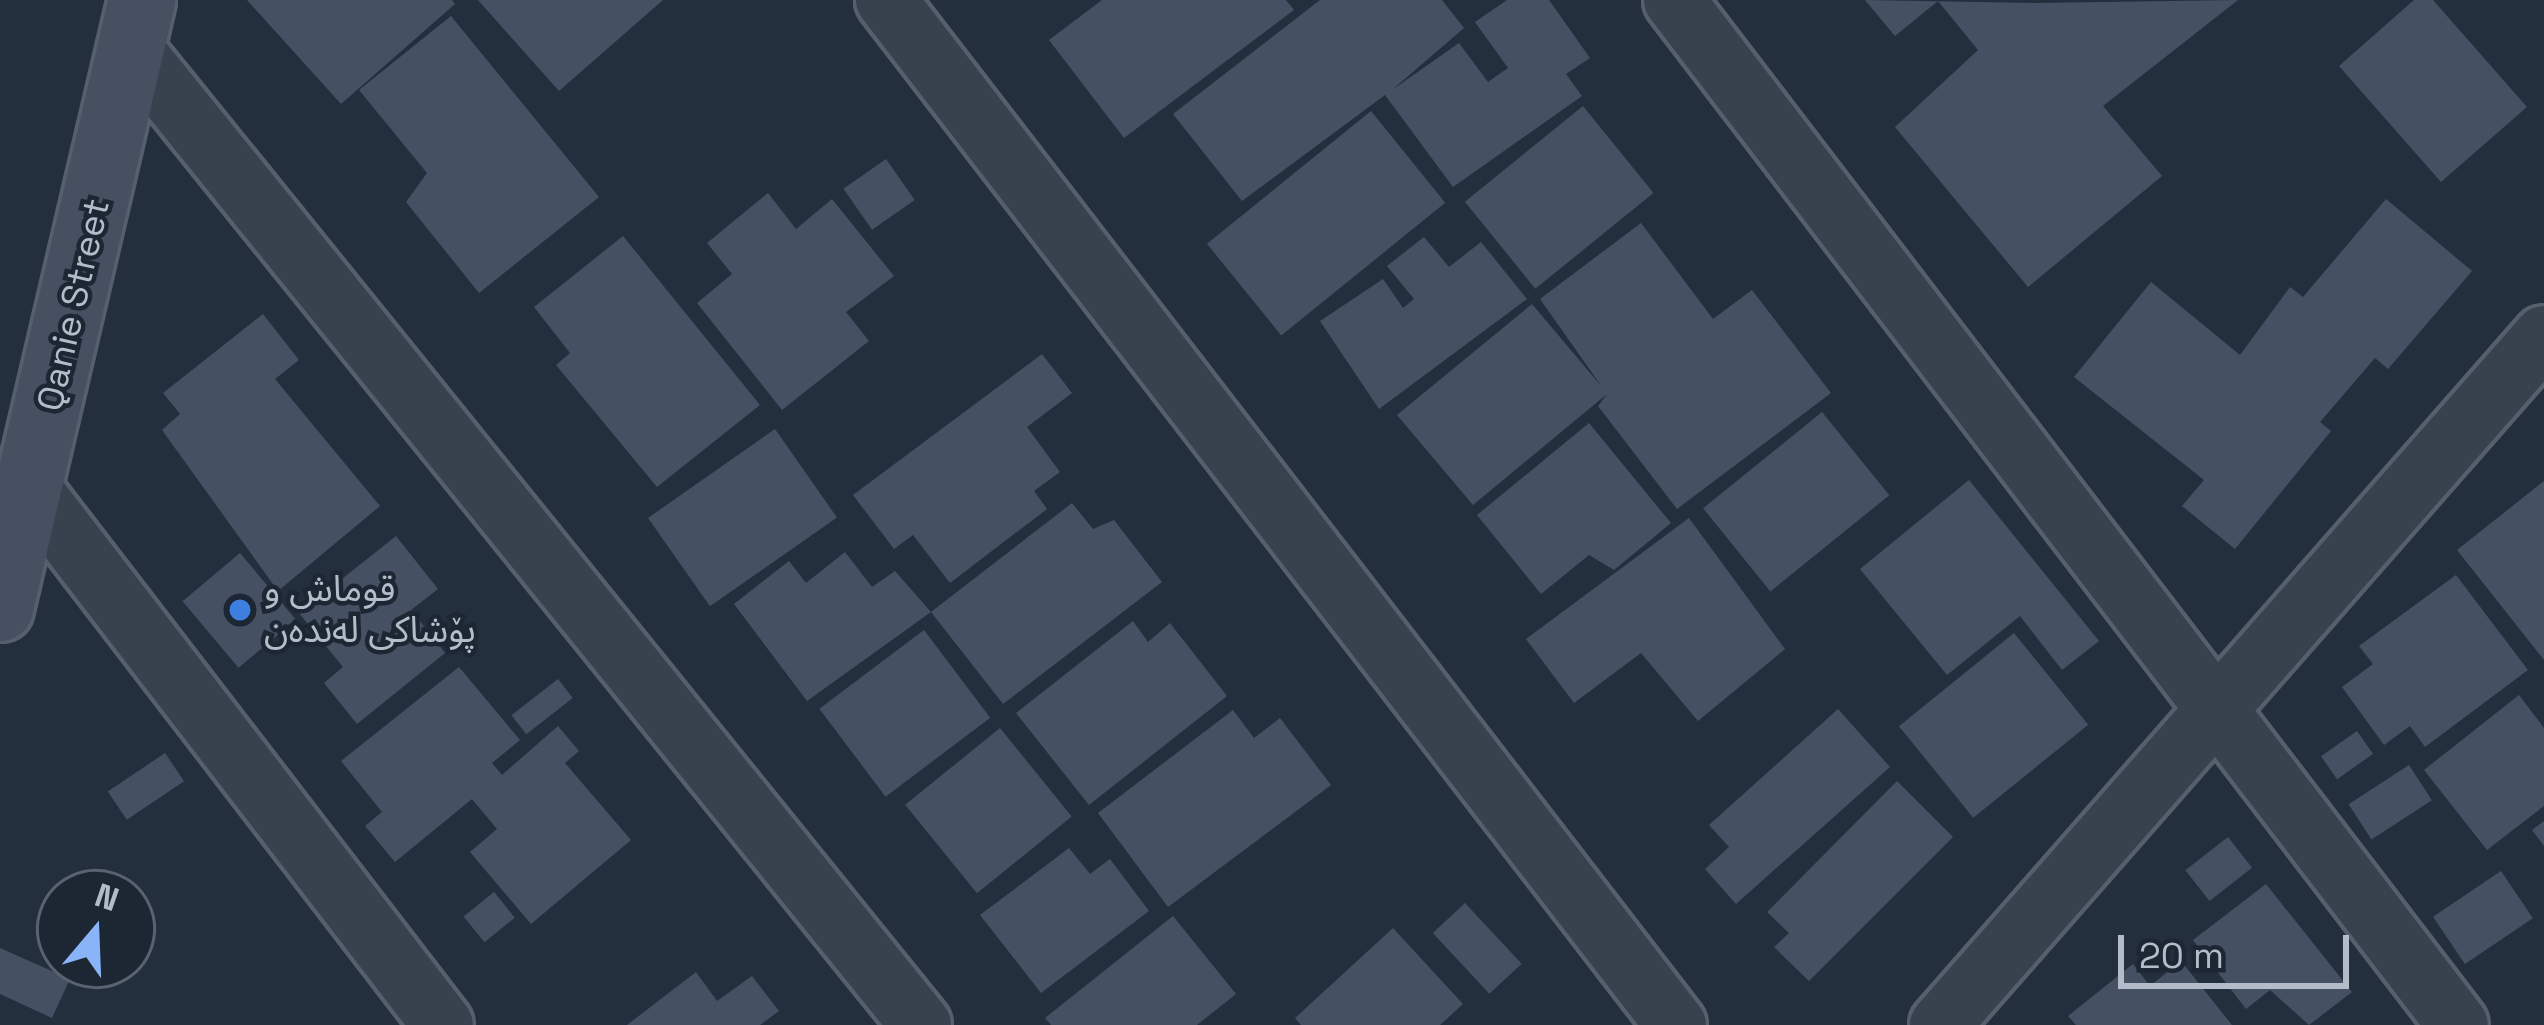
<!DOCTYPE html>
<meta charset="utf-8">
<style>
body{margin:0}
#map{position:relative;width:2544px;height:1025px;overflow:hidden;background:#242f3e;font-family:"Space Grotesk","Noto Sans Arabic",sans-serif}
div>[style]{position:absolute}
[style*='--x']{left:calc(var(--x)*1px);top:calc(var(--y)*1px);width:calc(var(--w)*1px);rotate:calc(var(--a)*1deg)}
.building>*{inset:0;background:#455162;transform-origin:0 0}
.roads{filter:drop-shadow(3px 0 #565f6c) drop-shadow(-3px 0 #565f6c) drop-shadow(0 3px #565f6c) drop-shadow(0 -3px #565f6c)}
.minor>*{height:60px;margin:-30px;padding:0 30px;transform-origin:30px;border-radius:30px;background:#38414e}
.secondary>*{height:66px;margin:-33px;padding:0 33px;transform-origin:33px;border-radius:33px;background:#465061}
.dots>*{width:33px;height:33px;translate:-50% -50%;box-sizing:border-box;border:6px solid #1d2633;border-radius:50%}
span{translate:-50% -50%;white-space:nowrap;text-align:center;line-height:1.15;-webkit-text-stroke:9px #1d2633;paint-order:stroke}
.street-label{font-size:36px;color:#b4bcc9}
.poi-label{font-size:36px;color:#b4bcc9}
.left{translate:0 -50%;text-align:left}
.north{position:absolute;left:36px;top:869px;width:120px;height:120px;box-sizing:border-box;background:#1d2633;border:3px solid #59626f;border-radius:50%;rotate:19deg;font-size:33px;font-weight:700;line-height:48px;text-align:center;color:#b4bcc9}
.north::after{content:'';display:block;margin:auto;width:42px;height:54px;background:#8ab4f8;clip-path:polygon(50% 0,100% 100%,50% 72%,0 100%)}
.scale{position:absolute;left:2118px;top:935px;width:231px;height:54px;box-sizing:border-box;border:6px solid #b4bcc9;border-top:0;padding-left:15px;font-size:36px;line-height:42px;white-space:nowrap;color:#b4bcc9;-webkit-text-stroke:9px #1d2633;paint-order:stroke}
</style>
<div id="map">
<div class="building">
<div style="clip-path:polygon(247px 0,452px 0,455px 4px,341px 104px)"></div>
<div style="clip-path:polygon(478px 0,663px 0,559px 91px)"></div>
<div style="clip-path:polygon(1102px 0,1286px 0,1294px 10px,1124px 138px,1049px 40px)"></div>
<div style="clip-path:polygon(1320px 0,1442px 0,1464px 28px,1392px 90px,1459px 43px,1488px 82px,1508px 68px,1475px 22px,1507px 0,1549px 0,1590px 58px,1566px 74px,1582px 96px,1453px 187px,1385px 95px,1242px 201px,1173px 114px)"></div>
<div style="clip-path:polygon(1865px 0,2037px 3px,2238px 0,2103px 106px,2162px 176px,2028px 287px,1895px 127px,1978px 50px,1938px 1px,1895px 36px)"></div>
<div style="clip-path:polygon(2414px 0,2433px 0,2527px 107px,2441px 182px,2339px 66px)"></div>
<div style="clip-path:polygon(451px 16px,599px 197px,479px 293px,406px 202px,427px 173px,359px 90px)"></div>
<div style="left:1583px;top:106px;width:112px;height:152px;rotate:51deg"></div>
<div style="left:1371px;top:111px;width:118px;height:211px;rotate:51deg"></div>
<div style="left:886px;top:159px;width:50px;height:52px;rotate:55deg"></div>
<div style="clip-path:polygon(768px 193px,796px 229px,832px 199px,894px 276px,846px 312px,869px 341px,782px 410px,697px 303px,732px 274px,707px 243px)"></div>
<div style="clip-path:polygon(2386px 199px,2472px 271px,2388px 369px,2375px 358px,2320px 422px,2331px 431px,2235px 549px,2182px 506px,2204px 480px,2074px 377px,2151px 282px,2240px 355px,2290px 287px,2303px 297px)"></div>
<div style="clip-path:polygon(1641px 223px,1713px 319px,1752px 290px,1831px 393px,1677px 509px,1598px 406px,1607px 394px,1473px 505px,1397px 415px,1532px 304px,1602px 387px,1540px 299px)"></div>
<div style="clip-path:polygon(623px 236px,760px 405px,657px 487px,556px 365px,570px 353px,534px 307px)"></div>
<div style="clip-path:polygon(1424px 237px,1449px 267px,1481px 242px,1527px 299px,1379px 409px,1320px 321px,1383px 279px,1403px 308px,1414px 299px,1387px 266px)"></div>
<div style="clip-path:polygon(263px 314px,299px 360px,275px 379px,380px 506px,278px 591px,162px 430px,180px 414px,163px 393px)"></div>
<div style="clip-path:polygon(1042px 354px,1072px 393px,1027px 427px,1060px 472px,1034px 491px,1047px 509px,950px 583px,913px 535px,894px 549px,853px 495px)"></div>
<div style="left:1822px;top:412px;width:107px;height:153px;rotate:51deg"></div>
<div style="clip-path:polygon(1589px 423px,1671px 523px,1614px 570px,1589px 555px,1541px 594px,1477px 515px)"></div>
<div style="left:775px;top:429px;width:108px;height:155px;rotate:55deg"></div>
<div style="clip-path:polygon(1969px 480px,2099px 641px,2062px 670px,2020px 616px,1947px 675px,1860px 569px)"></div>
<div style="clip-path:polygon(2544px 481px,2544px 660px,2457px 550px)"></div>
<div style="clip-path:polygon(1072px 503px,1093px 529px,1114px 520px,1162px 582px,1003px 704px,931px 612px)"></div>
<div style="clip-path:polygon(1689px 518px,1785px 649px,1698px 721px,1641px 653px,1574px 703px,1526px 639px)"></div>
<div style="clip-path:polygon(396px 536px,438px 589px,411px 610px,445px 653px,357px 724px,324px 683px,343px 667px,299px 613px)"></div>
<div style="clip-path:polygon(845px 552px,872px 587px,895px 571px,931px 612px,807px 701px,734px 604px,789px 561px,806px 583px)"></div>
<div style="left:240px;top:553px;width:87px;height:75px;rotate:50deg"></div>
<div style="clip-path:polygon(2456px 575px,2528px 670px,2425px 747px,2410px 726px,2384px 745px,2342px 687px,2373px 664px,2359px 646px)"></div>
<div style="clip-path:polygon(1133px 621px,1148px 642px,1170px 623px,1227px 696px,1089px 805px,1016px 713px)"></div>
<div style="left:924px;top:630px;width:110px;height:131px;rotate:53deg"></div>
<div style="left:2014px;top:633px;width:118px;height:148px;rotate:51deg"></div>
<div style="clip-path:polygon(459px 667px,520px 740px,492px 763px,502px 775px,558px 726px,579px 751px,565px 763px,631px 840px,531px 924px,470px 852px,497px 829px,472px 799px,395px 862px,365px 826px,382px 812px,341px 761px)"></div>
<div style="left:558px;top:679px;width:24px;height:59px;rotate:52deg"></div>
<div style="clip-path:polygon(2519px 695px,2544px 728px,2544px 806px,2487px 850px,2424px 770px)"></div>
<div style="clip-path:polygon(1838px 709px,1890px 767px,1736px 904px,1705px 869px,1729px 847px,1709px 825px)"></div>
<div style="clip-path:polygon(1233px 710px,1254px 738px,1280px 718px,1331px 785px,1168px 907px,1098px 813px)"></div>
<div style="left:1000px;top:728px;width:114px;height:122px;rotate:51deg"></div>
<div style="left:2357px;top:731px;width:28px;height:44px;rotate:55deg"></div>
<div style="left:165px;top:753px;width:34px;height:69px;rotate:56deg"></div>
<div style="left:2409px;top:765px;width:42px;height:72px;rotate:57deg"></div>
<div style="clip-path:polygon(1897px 781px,1953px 837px,1809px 981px,1774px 947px,1789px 933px,1767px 912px)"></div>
<div style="clip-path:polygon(2544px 821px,2544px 846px,2532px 830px)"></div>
<div style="left:2228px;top:837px;width:39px;height:54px;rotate:52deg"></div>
<div style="clip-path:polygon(1069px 848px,1090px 874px,1110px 859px,1149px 911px,1041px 993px,980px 915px)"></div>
<div style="left:2501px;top:871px;width:57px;height:82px;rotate:56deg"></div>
<div style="clip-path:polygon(2266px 884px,2352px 992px,2309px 1025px,2270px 990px,2246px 1009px,2193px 940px)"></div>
<div style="left:494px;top:892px;width:33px;height:39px;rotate:51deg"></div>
<div style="left:1465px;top:903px;width:83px;height:44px;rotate:47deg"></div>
<div style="clip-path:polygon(1173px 916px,1236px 994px,1197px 1025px,1051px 1025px,1045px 1018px)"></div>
<div style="clip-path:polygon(1393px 928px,1463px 1004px,1440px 1025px,1301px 1025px,1295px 1018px)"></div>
<div style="clip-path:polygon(0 948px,70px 979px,52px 1018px,0 994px)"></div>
<div style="clip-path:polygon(2181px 961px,2232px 1025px,2076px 1025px,2068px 1016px,2133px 964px,2150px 986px)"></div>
<div style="clip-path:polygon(696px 972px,717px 1001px,752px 976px,779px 1011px,760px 1025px,627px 1025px)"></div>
</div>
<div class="roads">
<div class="minor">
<div style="--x:886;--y:0;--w:1294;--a:52.38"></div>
<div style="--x:1674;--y:0;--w:1290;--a:52.59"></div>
<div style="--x:134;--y:51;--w:1252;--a:51.06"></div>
<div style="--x:30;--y:488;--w:677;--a:52.44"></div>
<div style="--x:1940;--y:1025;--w:916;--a:-48.76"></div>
</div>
<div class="secondary">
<div style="--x:0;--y:608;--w:624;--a:-76.85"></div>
</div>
</div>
<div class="dots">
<div style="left:240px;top:610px;background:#3f7fe0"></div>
</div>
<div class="street-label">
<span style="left:74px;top:305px;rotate:-77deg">Qanie Street</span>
</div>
<div class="poi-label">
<span class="left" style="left:264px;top:610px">قوماش و<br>پۆشاکی لەندەن</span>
</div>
<div class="north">N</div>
<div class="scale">20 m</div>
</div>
